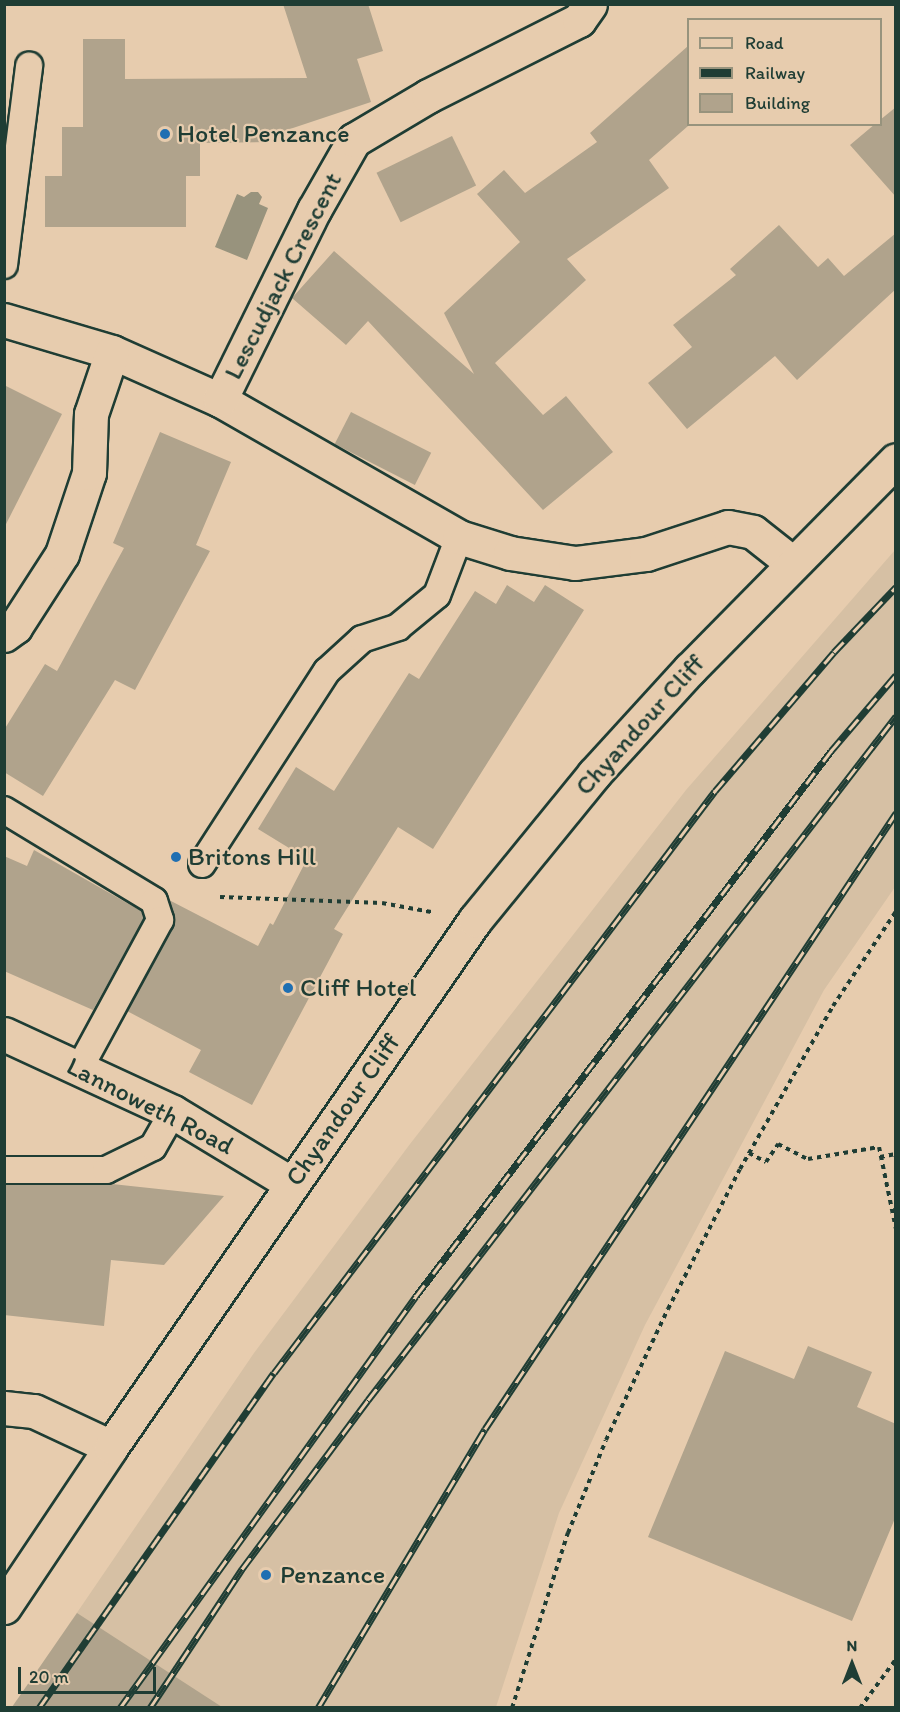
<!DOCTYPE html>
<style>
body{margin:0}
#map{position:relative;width:900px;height:1712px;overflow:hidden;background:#e7ccae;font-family:Itim,sans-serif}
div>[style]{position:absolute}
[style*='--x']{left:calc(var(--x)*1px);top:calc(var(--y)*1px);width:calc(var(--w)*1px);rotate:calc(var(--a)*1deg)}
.built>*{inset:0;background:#d6c0a4}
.water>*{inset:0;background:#98937d}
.building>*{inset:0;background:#b0a38c;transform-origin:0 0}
.path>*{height:4px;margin-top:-2px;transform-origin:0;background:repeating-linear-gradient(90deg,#1f3d34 0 4.5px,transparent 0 9px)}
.roads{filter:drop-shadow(2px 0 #1f3d34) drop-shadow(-2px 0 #1f3d34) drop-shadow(0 2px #1f3d34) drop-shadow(0 -2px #1f3d34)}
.service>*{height:26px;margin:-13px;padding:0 13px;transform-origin:13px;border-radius:13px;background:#e7ccae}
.minor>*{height:33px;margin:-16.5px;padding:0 16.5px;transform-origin:16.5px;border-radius:16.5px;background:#e7ccae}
.tertiary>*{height:33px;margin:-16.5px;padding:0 16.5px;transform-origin:16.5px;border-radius:16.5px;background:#e7ccae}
.rail>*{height:7px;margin-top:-3.5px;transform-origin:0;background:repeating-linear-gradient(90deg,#e7ccae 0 14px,#1f3d34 0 28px);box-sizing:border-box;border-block:2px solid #1f3d34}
.dots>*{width:16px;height:16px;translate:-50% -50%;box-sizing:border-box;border:3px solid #e7ccae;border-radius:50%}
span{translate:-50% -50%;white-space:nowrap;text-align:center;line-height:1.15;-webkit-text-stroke:4.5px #e7ccae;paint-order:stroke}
.poi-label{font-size:26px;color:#1f3d34}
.left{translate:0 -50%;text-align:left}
.street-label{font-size:26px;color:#1f3d34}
.frame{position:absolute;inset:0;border:6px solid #1f3d34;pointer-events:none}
.legend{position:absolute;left:687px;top:18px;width:195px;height:108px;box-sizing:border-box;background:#e7ccae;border:2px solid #97937d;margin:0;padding:8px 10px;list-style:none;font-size:18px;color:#1f3d34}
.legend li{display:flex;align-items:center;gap:12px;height:30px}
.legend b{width:30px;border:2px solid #97937d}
.north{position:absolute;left:822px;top:1634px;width:60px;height:60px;-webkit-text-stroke:4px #e7ccae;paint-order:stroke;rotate:0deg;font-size:16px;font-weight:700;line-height:24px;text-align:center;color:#1f3d34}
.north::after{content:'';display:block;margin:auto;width:21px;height:27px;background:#1f3d34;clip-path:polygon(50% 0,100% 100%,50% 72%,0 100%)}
.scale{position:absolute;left:18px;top:1667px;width:138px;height:27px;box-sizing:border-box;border:3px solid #1f3d34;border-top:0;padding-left:8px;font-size:18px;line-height:21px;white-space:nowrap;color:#1f3d34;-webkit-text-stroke:4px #e7ccae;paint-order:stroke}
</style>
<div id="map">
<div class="built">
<div style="clip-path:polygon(895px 550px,895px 887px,824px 990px,645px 1325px,559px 1513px,496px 1707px,12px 1708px,254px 1353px,410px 1144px,686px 790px)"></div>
</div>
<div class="water">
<div style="clip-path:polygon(251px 192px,258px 192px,262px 197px,259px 204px,268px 208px,247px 260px,215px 247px,237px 194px,244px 197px)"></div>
</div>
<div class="building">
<div style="clip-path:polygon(283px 4px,368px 4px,383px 51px,357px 59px,371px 102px,269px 136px,269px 142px,200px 143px,200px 176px,186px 176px,186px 227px,45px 227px,45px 176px,62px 176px,62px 127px,83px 127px,83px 39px,125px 39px,125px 79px,307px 78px)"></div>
<div style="clip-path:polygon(688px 46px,688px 126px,649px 160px,669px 188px,567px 259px,586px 280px,495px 363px,543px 415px,566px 396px,613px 452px,543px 510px,368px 321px,346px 345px,292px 298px,334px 251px,474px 374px,444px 313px,520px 242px,477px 194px,504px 170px,525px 193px,597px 142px,590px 133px)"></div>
<div style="clip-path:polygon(896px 107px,896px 197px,850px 145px,875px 124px,880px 124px,880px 120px)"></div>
<div style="left:452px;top:136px;width:55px;height:84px;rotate:64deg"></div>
<div style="clip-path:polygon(779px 225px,818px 267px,828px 258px,844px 276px,896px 233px,896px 289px,797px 380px,775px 356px,687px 429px,648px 383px,692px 347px,673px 325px,736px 275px,730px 269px)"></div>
<div style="clip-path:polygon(4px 385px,62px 414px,4px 528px)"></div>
<div style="left:351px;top:412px;width:90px;height:36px;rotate:27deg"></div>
<div style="clip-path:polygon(160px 432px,231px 462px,196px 545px,210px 551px,135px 690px,115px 680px,43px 796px,4px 772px,4px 730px,45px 664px,57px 671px,124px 548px,113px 543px)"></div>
<div style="clip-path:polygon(507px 585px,534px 602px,545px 585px,584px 610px,433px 849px,398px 827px,334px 929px,343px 934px,252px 1105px,189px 1072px,201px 1050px,127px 1011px,173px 927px,169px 900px,258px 946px,270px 923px,273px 925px,307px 859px,258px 829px,296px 767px,334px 791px,409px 673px,419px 679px,475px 591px,496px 604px)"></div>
<div style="clip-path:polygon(34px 850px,141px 911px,144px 918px,93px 1010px,4px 971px,4px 856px,27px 866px)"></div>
<div style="clip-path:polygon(112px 1184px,224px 1196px,164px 1265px,111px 1260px,104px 1326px,4px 1315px,4px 1185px)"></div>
<div style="clip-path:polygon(808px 1346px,872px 1372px,857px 1407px,896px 1424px,896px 1516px,852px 1621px,648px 1537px,725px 1351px,794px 1379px)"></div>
<div style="clip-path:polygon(77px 1613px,222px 1707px,12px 1707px)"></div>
</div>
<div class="path">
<div style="--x:220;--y:897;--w:162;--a:2.1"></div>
<div style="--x:382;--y:903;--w:50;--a:10.4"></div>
<div style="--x:749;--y:1153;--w:19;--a:28"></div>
<div style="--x:766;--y:1162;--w:22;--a:-56"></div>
<div style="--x:778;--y:1144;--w:34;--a:27"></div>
<div style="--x:808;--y:1159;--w:72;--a:-9.6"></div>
<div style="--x:879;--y:1147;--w:84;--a:78.3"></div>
<div style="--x:880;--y:1157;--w:16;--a:-11"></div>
<div style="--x:512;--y:1708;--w:184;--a:-72.3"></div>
<div style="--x:568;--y:1533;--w:100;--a:-67.8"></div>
<div style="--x:606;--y:1440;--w:145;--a:-64.7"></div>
<div style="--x:668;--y:1309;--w:157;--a:-62.8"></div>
<div style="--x:740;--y:1169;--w:188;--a:-60.3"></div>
<div style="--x:833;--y:1006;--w:114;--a:-56.4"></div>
<div style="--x:860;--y:1708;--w:61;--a:-53.7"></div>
</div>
<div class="roads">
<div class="service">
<div style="--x:4;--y:265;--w:201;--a:-82.8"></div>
<div style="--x:4;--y:810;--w:175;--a:31.2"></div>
<div style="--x:154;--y:901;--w:20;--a:72"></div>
<div style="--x:160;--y:920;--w:170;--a:118.5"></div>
<div style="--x:202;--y:864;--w:230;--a:-57.1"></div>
<div style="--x:327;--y:671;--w:47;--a:-42.4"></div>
<div style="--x:362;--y:639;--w:38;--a:-18"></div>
<div style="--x:398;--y:627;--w:50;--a:-39.4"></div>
<div style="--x:437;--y:595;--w:62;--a:-69.2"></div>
<div style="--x:4;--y:1170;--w:102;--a:0"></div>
<div style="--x:106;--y:1170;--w:52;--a:-26.1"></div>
<div style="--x:153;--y:1147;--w:40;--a:-60.3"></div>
</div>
<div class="minor">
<div style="--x:4;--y:320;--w:113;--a:16.5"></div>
<div style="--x:112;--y:352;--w:118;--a:24"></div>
<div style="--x:220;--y:400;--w:275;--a:29.8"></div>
<div style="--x:459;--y:537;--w:53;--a:17.4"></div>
<div style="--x:510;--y:553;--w:66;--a:8.7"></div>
<div style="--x:575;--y:563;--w:72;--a:-7.2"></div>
<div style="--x:646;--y:554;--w:86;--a:-18.2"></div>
<div style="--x:728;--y:527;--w:25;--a:11"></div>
<div style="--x:753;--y:532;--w:48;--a:38.3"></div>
<div style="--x:220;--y:400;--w:212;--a:-63.7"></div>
<div style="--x:314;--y:210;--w:81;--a:-60.3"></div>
<div style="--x:354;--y:140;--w:86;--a:-30.7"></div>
<div style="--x:428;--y:96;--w:169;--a:-26.7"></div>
<div style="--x:579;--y:20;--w:19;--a:-55"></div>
<div style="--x:4;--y:635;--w:14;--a:-36"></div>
<div style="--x:15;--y:627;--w:87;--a:-57.2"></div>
<div style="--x:62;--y:554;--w:85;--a:-71.6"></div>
<div style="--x:89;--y:473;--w:59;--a:-88.1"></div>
<div style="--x:91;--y:414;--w:65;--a:-71.3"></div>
<div style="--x:4;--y:1034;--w:186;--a:24.8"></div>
<div style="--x:173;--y:1112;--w:139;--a:31.2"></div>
<div style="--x:4;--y:1408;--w:30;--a:6"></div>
<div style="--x:34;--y:1411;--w:85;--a:25.1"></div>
</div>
<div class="tertiary">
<div style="--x:4;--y:1607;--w:192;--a:-56.2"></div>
<div style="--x:111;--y:1447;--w:640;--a:-55.37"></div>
<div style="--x:475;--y:920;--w:188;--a:-50.8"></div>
<div style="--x:594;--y:774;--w:142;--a:-47.6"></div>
<div style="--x:690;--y:669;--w:293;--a:-45.4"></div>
</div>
</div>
<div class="rail">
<div style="--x:39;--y:1708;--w:409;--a:-55"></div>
<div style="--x:274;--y:1373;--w:730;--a:-52.85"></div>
<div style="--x:715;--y:791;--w:183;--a:-49.4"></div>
<div style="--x:834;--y:652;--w:90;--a:-46.4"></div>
<div style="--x:120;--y:1708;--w:507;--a:-54.3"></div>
<div style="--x:416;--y:1296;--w:685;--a:-52.71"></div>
<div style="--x:831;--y:751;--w:100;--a:-49.5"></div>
<div style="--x:150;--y:1708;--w:167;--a:-56.5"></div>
<div style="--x:242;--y:1569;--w:211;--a:-53.3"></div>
<div style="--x:368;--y:1400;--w:864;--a:-52.33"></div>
<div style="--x:318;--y:1708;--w:325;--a:-59.1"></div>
<div style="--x:485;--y:1429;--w:741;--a:-56.29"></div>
</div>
<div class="dots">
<div style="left:165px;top:134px;background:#1f6fb2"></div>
<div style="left:176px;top:857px;background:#1f6fb2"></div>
<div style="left:288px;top:988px;background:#1f6fb2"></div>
<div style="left:266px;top:1575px;background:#1f6fb2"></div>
</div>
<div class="poi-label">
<span class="left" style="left:177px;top:134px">Hotel Penzance</span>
<span class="left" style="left:188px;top:857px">Britons Hill</span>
<span class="left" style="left:300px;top:988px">Cliff Hotel</span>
<span class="left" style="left:280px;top:1575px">Penzance</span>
</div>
<div class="street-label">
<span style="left:283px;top:276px;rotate:-63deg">Lescudjack Crescent</span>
<span style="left:640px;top:725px;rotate:-48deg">Chyandour Cliff</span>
<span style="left:150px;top:1106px;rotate:27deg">Lannoweth Road</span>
<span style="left:343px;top:1110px;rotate:-55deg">Chyandour Cliff</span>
</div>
<div class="frame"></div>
<ul class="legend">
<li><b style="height:8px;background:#e7ccae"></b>Road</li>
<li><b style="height:8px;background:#1f3d34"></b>Railway</li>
<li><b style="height:16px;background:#b0a38c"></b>Building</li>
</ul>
<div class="north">N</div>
<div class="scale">20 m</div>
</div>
